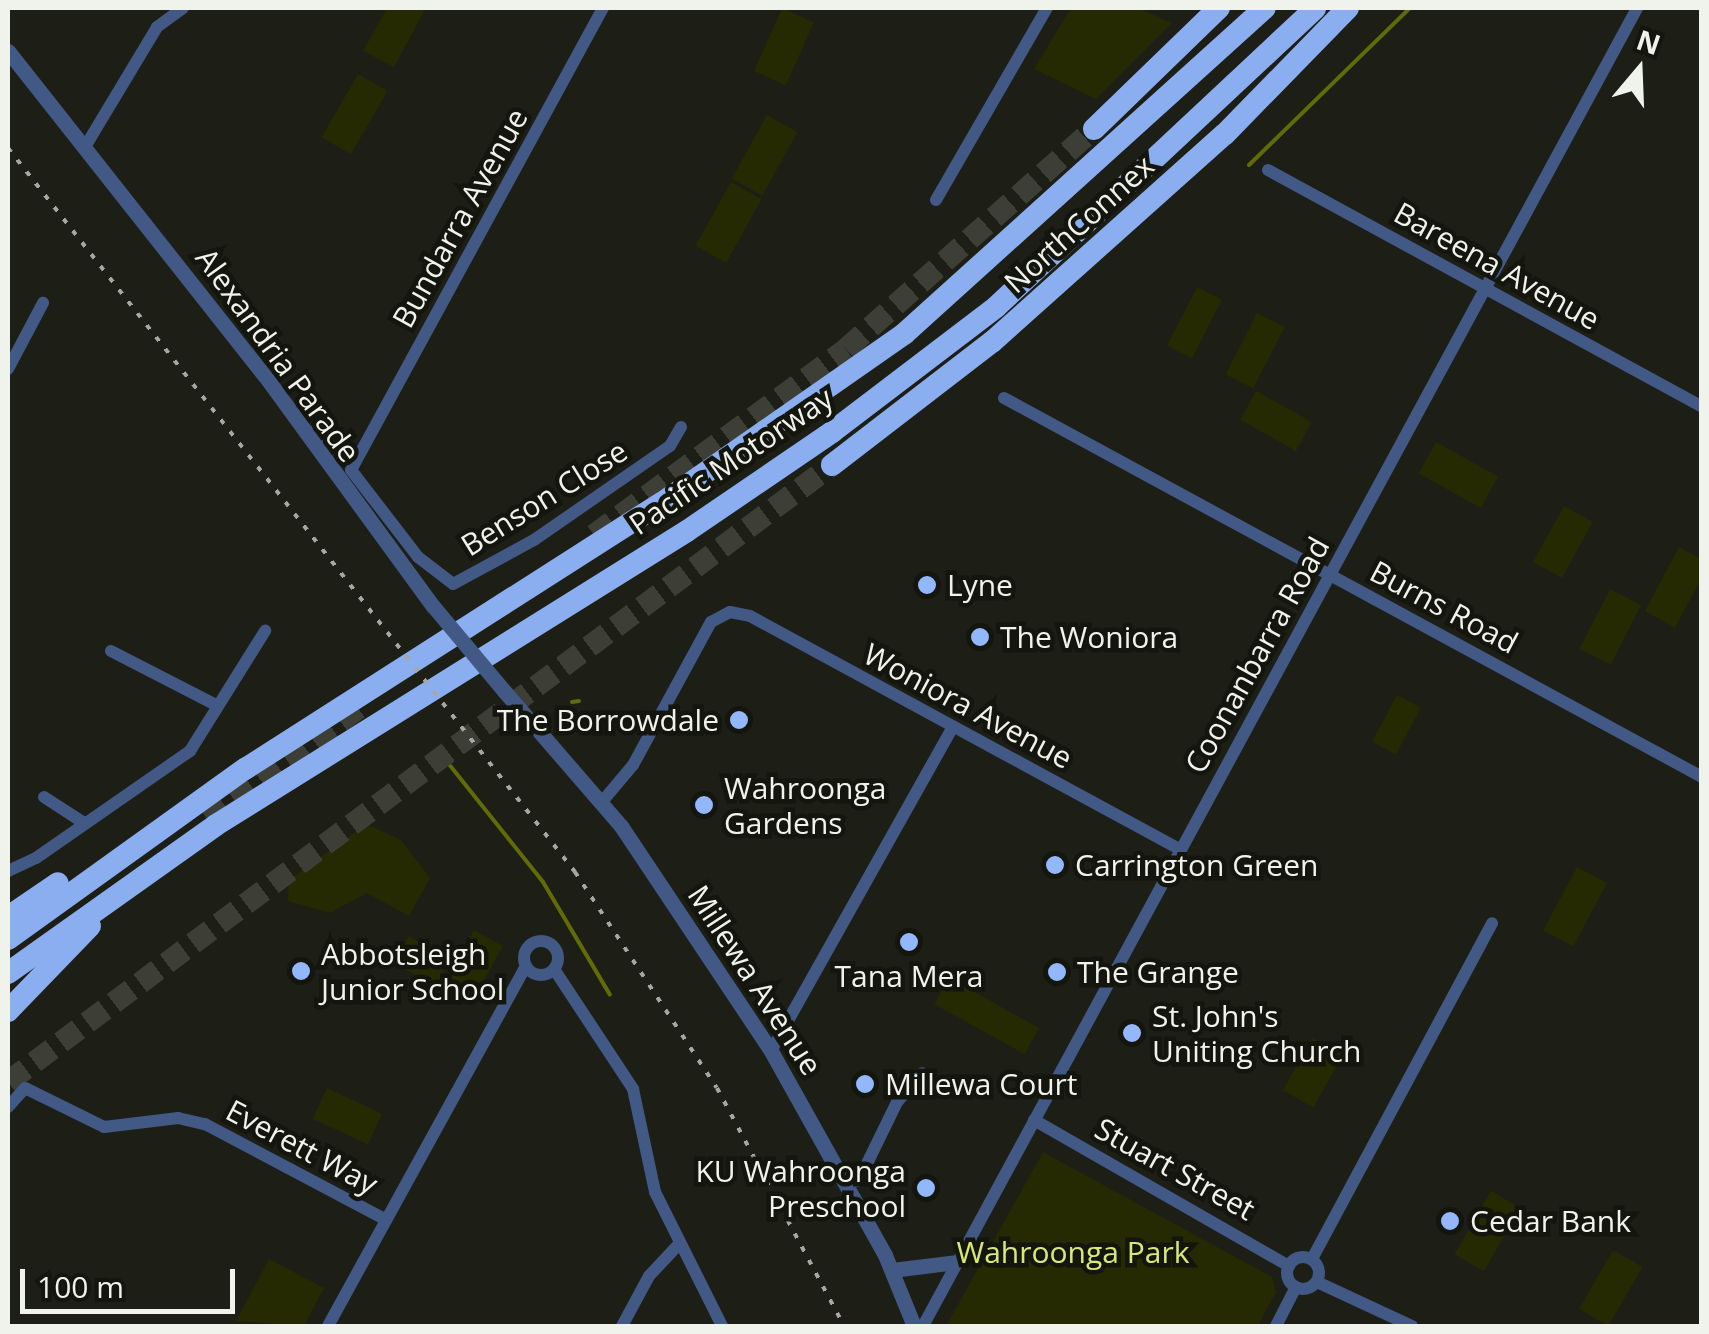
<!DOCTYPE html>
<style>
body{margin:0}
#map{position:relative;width:1709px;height:1334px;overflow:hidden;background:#1d1e16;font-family:"Open Sans",sans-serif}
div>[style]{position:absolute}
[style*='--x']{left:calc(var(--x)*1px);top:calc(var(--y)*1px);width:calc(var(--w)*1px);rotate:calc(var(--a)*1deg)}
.green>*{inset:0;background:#252a02;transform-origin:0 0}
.stream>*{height:4px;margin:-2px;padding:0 2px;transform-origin:2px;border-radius:2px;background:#616c07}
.motorway-tunnel>*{height:22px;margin-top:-11px;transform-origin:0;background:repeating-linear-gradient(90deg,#3d3e36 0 22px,transparent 0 33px)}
.minor>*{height:12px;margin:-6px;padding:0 6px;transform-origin:6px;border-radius:6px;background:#425986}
.minor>.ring{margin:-6px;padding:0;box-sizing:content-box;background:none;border:12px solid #425986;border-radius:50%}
.tertiary>*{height:15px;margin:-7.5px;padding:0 7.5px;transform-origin:7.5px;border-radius:7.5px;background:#425986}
.motorway>*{height:22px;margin:-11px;padding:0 11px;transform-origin:11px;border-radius:11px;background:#8baef1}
.rail>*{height:4px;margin-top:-2px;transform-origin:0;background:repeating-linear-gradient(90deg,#a6a8a1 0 5px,transparent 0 15px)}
.tertiary-bridge>*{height:15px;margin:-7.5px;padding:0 7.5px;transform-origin:7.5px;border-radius:7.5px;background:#425986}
.dots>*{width:28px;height:28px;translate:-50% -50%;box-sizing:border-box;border:5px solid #14150d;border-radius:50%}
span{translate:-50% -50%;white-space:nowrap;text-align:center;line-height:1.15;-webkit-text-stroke:9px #14150d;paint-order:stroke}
.street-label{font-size:30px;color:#f0f2ec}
.poi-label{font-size:30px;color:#f0f2ec}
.left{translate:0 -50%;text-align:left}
.right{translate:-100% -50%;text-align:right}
.park-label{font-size:30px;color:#d7e974}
.frame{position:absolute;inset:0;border:10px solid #f0f2ec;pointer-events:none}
.north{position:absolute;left:1589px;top:20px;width:100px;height:100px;-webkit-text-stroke:8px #14150d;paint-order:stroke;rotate:19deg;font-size:28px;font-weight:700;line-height:40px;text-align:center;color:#f0f2ec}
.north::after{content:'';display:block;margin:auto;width:35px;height:45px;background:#f0f2ec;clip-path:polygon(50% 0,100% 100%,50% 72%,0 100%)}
.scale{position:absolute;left:20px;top:1269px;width:215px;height:45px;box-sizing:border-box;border:5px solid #f0f2ec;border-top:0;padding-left:12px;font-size:30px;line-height:35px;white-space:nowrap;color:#f0f2ec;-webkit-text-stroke:8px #14150d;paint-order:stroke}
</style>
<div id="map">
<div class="green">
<div style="clip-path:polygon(387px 8px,426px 8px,394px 67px,363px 51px)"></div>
<div style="left:782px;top:8px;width:35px;height:69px;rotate:24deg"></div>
<div style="clip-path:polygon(1071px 8px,1138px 8px,1172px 23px,1096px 99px,1034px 69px)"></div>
<div style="left:358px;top:74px;width:34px;height:73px;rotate:30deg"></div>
<div style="left:767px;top:115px;width:35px;height:73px;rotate:29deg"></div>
<div style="left:731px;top:182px;width:35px;height:73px;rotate:29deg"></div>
<div style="left:1197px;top:287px;width:28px;height:66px;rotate:27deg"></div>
<div style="left:1257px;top:313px;width:31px;height:69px;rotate:27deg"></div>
<div style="left:1256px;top:391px;width:64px;height:33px;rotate:29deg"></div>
<div style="left:1436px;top:442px;width:71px;height:36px;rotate:29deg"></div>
<div style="left:1564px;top:506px;width:33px;height:64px;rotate:29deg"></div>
<div style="clip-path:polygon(1679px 547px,1701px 559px,1701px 579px,1675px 628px,1645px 611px)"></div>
<div style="left:1610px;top:589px;width:35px;height:67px;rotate:27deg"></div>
<div style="left:1397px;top:695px;width:27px;height:53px;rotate:28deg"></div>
<div style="clip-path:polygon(366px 824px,401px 840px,430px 878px,409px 916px,367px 893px,330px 913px,288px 901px,289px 880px)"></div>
<div style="left:1577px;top:867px;width:34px;height:72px;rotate:28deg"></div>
<div style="left:474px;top:930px;width:33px;height:63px;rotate:29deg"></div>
<div style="left:409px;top:936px;width:48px;height:31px;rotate:29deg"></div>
<div style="left:949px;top:978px;width:103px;height:30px;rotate:29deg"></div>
<div style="left:1312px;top:1038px;width:35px;height:60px;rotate:29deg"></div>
<div style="left:327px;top:1088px;width:61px;height:34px;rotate:25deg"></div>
<div style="clip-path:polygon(1043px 1152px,1272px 1277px,1276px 1292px,1258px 1326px,946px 1326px)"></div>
<div style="left:1491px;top:1191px;width:34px;height:73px;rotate:30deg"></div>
<div style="left:1613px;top:1250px;width:34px;height:68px;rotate:30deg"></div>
<div style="clip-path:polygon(269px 1259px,324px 1288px,304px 1326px,236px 1321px)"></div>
</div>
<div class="stream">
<div style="--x:1249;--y:165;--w:225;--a:-44.3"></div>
<div style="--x:572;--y:702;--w:7;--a:-8"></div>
<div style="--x:448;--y:763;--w:152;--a:51.4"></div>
<div style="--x:543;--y:882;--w:131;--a:59.3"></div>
</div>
<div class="motorway-tunnel">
<div style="--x:594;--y:535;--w:313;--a:-36.4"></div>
<div style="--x:846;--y:349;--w:332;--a:-41.6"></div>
<div style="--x:208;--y:820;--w:198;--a:-36.6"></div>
<div style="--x:8;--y:1082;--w:1029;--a:-36.83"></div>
</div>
<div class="minor">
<div style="--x:603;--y:8;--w:526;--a:118.61"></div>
<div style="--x:351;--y:470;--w:110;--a:52.4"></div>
<div style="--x:418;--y:557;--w:44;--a:37.6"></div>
<div style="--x:453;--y:584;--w:92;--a:-28.5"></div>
<div style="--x:534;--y:540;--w:165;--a:-34.7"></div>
<div style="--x:670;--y:446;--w:22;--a:-60"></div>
<div style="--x:85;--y:147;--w:140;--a:-59"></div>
<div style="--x:157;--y:27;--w:32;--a:-36"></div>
<div style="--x:1268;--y:170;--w:494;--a:28.6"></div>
<div style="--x:936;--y:200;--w:222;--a:-60"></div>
<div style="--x:8;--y:369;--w:75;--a:-62.1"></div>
<div style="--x:1004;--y:398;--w:794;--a:28.5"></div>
<div style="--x:310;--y:432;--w:36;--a:34"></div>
<div style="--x:340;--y:452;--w:20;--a:0"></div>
<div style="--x:111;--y:651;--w:120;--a:27.2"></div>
<div style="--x:44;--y:797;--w:48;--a:33"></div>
<div style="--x:601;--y:803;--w:50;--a:-49.9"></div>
<div style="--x:633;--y:765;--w:163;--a:-61.4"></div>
<div style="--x:711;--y:622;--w:21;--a:-28"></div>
<div style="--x:730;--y:612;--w:20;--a:11"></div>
<div style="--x:750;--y:616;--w:489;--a:28.5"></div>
<div style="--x:8;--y:871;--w:31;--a:-25"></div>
<div style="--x:36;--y:858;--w:188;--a:-34.8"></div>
<div style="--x:190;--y:751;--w:142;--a:-58"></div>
<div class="ring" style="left:524px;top:941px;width:22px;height:22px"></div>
<div style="--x:554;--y:969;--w:144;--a:56.6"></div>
<div style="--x:633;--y:1089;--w:105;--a:77.9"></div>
<div style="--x:655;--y:1192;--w:150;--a:63.4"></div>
<div style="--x:771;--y:1051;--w:372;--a:-60.7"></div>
<div style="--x:8;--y:1107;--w:25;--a:-48"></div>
<div style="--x:25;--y:1088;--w:88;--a:26.3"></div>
<div style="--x:104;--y:1127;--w:75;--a:-6.9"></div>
<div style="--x:178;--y:1118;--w:28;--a:13"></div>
<div style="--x:205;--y:1124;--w:205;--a:27.9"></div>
<div style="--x:1034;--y:1120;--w:294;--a:29.8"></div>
<div style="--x:847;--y:1184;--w:13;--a:-18"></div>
<div style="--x:859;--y:1180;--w:87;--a:-64"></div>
<div style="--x:897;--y:1102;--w:38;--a:-49"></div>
<div class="ring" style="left:1287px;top:1257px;width:20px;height:20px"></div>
<div style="--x:1312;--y:1259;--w:381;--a:-61.8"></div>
<div style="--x:1317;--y:1282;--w:105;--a:24.9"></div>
<div style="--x:328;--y:1326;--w:411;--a:-61.2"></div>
<div style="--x:622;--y:1326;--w:57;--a:-61.6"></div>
<div style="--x:649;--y:1276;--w:44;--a:-46.8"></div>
<div style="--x:923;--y:1326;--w:1499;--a:-61.55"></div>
<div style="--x:1276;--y:1326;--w:44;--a:-62.9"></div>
</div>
<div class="tertiary">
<div style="--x:8;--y:51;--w:414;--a:51.7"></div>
<div style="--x:265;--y:376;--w:285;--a:53.9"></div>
<div style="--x:505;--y:692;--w:177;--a:49.1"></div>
<div style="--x:621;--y:826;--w:270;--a:56.3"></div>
<div style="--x:771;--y:1051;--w:234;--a:60.8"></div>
<div style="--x:885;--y:1255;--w:77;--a:67.8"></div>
<div style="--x:892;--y:1270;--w:64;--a:-7.1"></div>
</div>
<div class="motorway">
<div style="--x:1094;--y:129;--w:174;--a:-44.1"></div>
<div style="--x:832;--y:465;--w:202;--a:-37.6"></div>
<div style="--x:992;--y:342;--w:312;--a:-41.8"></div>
<div style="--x:1225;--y:134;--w:176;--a:-45.7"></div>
<div style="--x:8;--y:917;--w:60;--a:-34.2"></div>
<div style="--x:8;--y:939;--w:292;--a:-35.7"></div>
<div style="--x:245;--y:769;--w:503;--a:-32.58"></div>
<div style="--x:669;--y:498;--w:287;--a:-34.9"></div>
<div style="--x:904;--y:334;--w:486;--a:-42.1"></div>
<div style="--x:8;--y:973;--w:255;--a:-35.4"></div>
<div style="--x:216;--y:825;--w:555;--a:-31.97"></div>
<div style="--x:687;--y:531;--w:176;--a:-34.3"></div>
<div style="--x:832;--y:432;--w:206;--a:-37.3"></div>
<div style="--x:996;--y:307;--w:437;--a:-43.1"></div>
<div style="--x:8;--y:1011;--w:118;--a:-46"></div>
</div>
<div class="rail">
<div style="--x:8;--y:148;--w:920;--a:51.93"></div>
<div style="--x:575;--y:872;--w:258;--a:56.7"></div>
<div style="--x:717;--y:1088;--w:270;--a:61.9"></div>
</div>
<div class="tertiary-bridge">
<div style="--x:433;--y:606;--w:112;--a:50.1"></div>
</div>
<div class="dots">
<div style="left:927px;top:585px;background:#92b7fd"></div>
<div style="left:980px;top:637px;background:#92b7fd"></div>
<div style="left:739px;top:720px;background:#92b7fd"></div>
<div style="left:704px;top:805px;background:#92b7fd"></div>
<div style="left:1055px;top:865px;background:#92b7fd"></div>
<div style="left:909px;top:942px;background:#92b7fd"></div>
<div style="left:301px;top:971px;background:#92b7fd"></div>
<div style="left:1057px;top:972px;background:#92b7fd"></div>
<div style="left:1132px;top:1033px;background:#92b7fd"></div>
<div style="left:865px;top:1084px;background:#92b7fd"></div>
<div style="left:926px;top:1188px;background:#92b7fd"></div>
<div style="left:1450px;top:1221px;background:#92b7fd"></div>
</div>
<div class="street-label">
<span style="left:460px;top:218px;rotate:-61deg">Bundarra Avenue</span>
<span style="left:1079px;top:224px;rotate:-42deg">NorthConnex</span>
<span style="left:1497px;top:266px;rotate:29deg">Bareena Avenue</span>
<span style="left:278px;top:355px;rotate:54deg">Alexandria Parade</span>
<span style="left:731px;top:461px;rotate:-34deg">Pacific Motorway</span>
<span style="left:544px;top:498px;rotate:-32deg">Benson Close</span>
<span style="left:1444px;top:607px;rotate:28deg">Burns Road</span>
<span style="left:1257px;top:655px;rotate:-61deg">Coonanbarra Road</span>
<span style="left:968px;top:706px;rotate:28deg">Woniora Avenue</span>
<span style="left:755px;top:980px;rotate:57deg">Millewa Avenue</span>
<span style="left:302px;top:1147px;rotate:28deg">Everett Way</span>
<span style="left:1175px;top:1169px;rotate:29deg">Stuart Street</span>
</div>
<div class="poi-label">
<span class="left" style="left:947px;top:585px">Lyne</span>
<span class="left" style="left:1000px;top:637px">The Woniora</span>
<span class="right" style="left:719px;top:720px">The Borrowdale</span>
<span class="left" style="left:724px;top:805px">Wahroonga<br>Gardens</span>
<span class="left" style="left:1075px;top:865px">Carrington Green</span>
<span class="left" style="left:321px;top:971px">Abbotsleigh<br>Junior School</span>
<span class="left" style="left:1077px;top:972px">The Grange</span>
<span style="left:909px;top:976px">Tana Mera</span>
<span class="left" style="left:1152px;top:1033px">St. John's<br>Uniting Church</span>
<span class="left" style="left:885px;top:1084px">Millewa Court</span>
<span class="right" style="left:906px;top:1188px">KU Wahroonga<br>Preschool</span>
<span class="left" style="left:1470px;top:1221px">Cedar Bank</span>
</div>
<div class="park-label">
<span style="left:1073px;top:1252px">Wahroonga Park</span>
</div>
<div class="frame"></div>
<div class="north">N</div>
<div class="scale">100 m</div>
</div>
